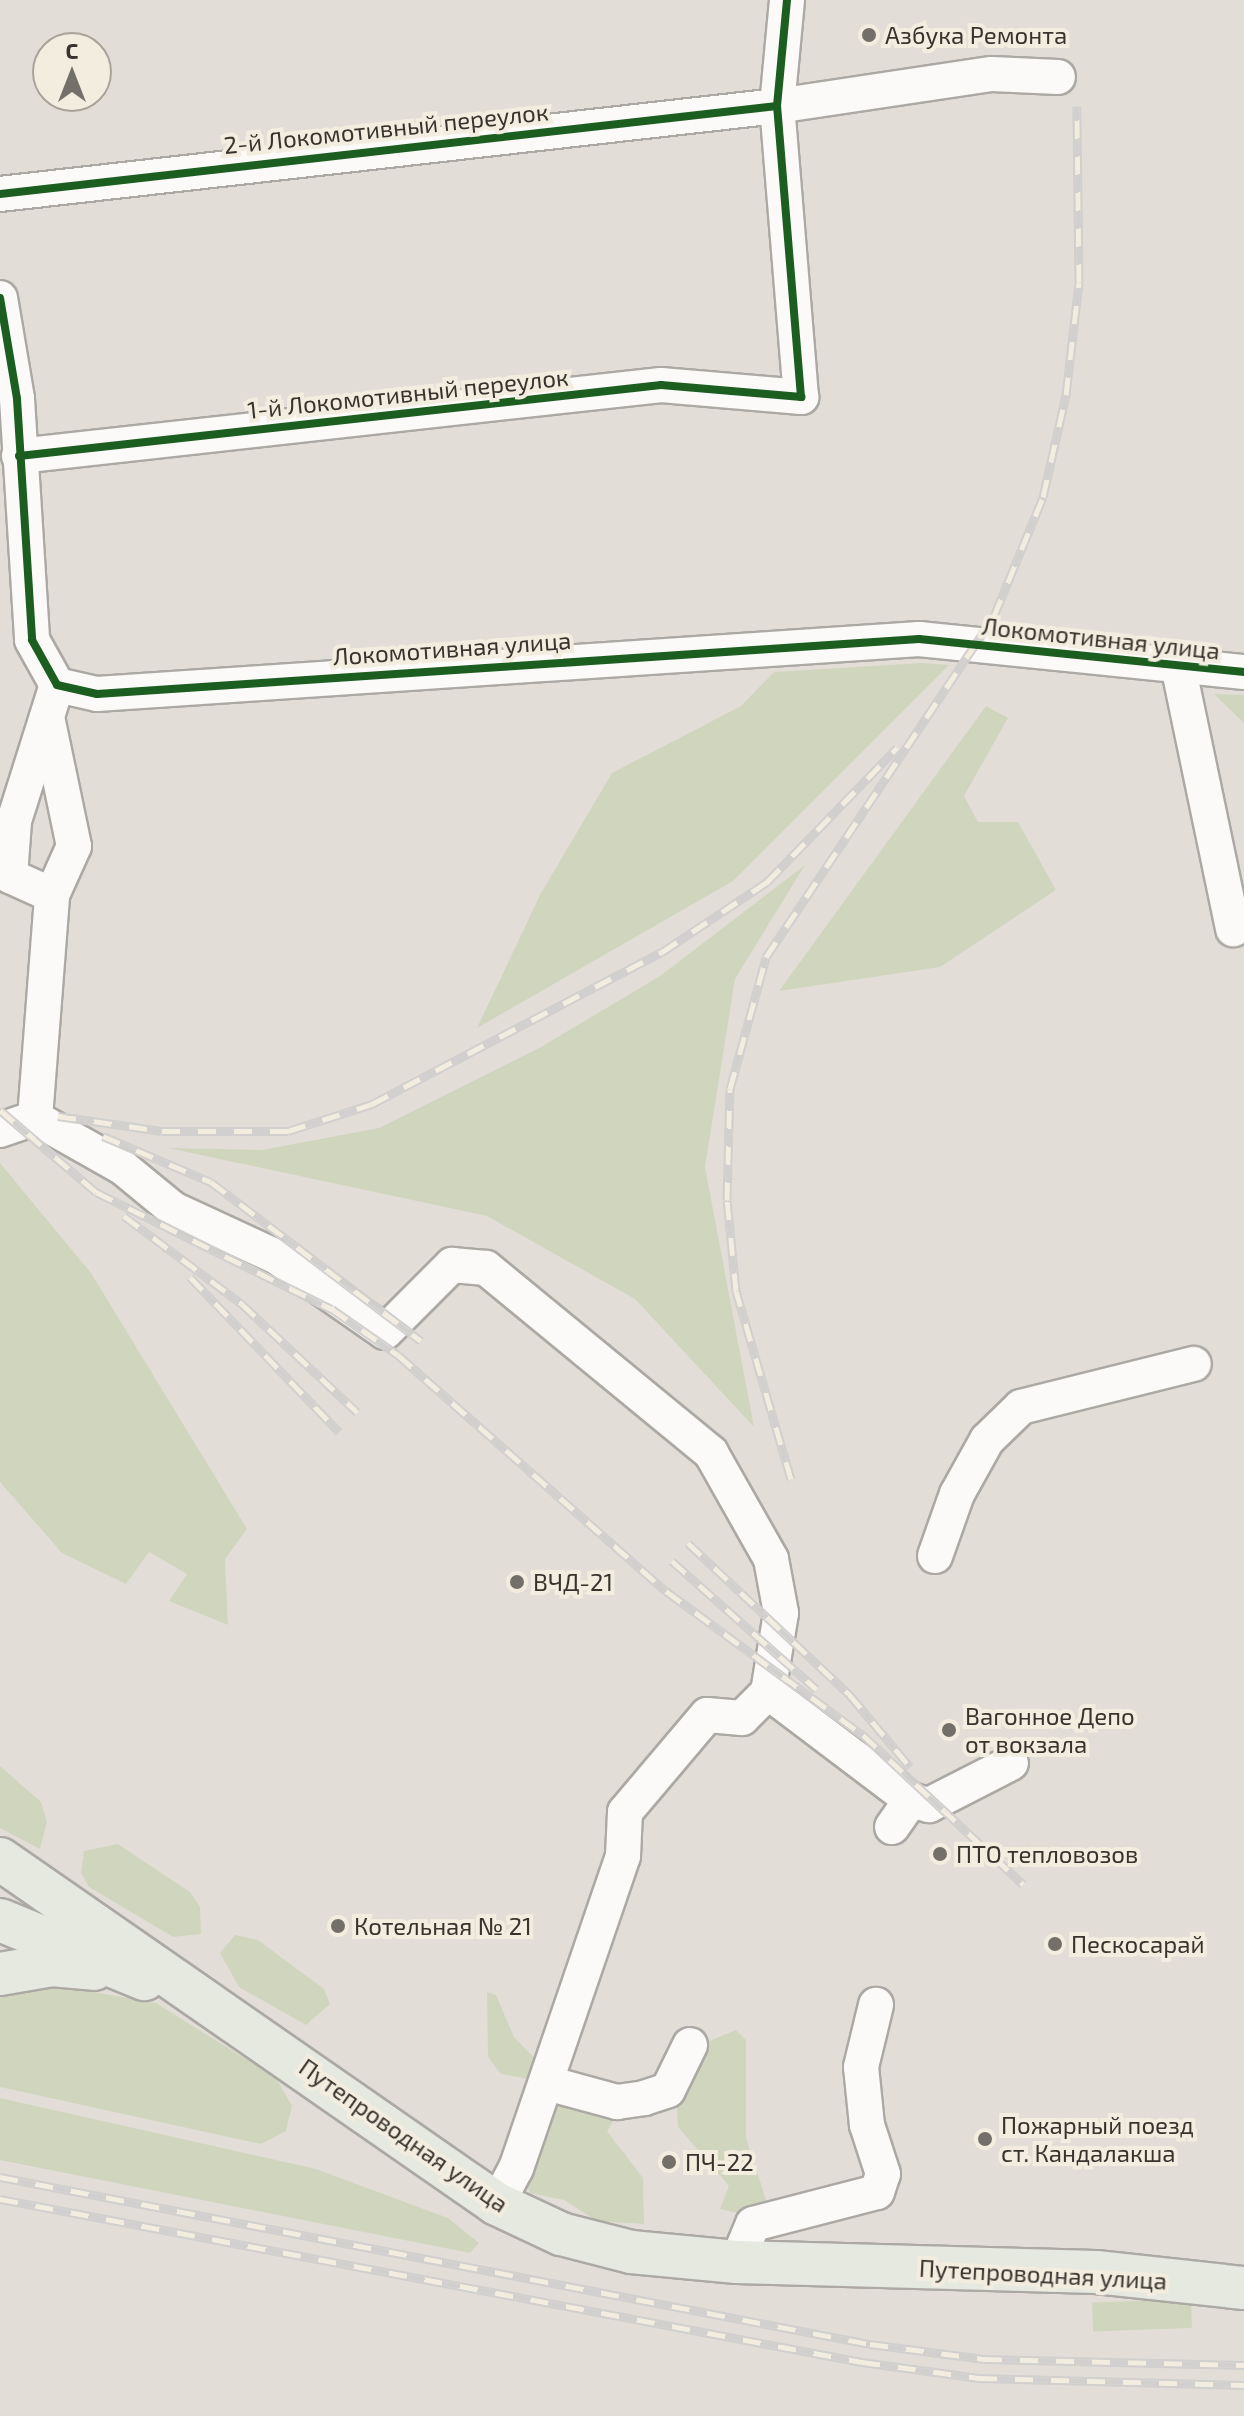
<!DOCTYPE html>
<meta charset="utf-8">
<style>
body{margin:0}
#map{position:relative;width:1244px;height:2416px;overflow:hidden;background:#e2ded7;font-family:"Exo 2",sans-serif}
div>[style]{position:absolute}
[style*='--x']{left:calc(var(--x)*1px);top:calc(var(--y)*1px);width:calc(var(--w)*1px);rotate:calc(var(--a)*1deg)}
.green>*{inset:0;background:#d0d6be;transform-origin:0 0}
.roads{filter:drop-shadow(2px 0 #aca9a4) drop-shadow(-2px 0 #aca9a4) drop-shadow(0 2px #aca9a4) drop-shadow(0 -2px #aca9a4)}
.minor>*{height:34px;margin:-17px;padding:0 17px;transform-origin:17px;border-radius:17px;background:#fbfaf9}
.major>*{height:42px;margin:-21px;padding:0 21px;transform-origin:21px;border-radius:21px;background:#e6e9e0}
.rail>*{height:9px;margin-top:-4.5px;transform-origin:0;background:repeating-linear-gradient(90deg,#f3eddf 0 18px,#d1d0ce 0 36px);box-sizing:border-box;border-block:2px solid #d1d0ce}
.cycleway>*{height:8px;margin:-4px;padding:0 4px;transform-origin:4px;border-radius:4px;background:#1b5e20}
.dots>*{width:22px;height:22px;translate:-50% -50%;box-sizing:border-box;border:4px solid #f3eddf;border-radius:50%}
span{translate:-50% -50%;white-space:nowrap;text-align:center;line-height:1.15;-webkit-text-stroke:8px #f3eddf;paint-order:stroke}
.poi-label{font-size:24px;color:#37342f}
.left{translate:0 -50%;text-align:left}
.street-label{font-size:24px;color:#37342f}
.north{position:absolute;left:32px;top:32px;width:80px;height:80px;box-sizing:border-box;background:#f3eddf;border:2px solid #a8a399;border-radius:50%;rotate:0deg;font-size:22px;font-weight:700;line-height:32px;text-align:center;color:#37342f}
.north::after{content:'';display:block;margin:auto;width:28px;height:36px;background:#73706a;clip-path:polygon(50% 0,100% 100%,50% 72%,0 100%)}
</style>
<div id="map">
<div class="green">
<div style="clip-path:polygon(922px 663px,949px 665px,733px 881px,477px 1028px,541px 893px,612px 773px,741px 706px,774px 672px)"></div>
<div style="clip-path:polygon(1214px 694px,1244px 695px,1244px 723px)"></div>
<div style="clip-path:polygon(986px 706px,1008px 718px,964px 796px,978px 822px,1018px 822px,1056px 890px,940px 967px,779px 991px)"></div>
<div style="clip-path:polygon(805px 865px,735px 979px,705px 1167px,754px 1427px,635px 1299px,487px 1216px,168px 1148px,262px 1150px,379px 1128px,541px 1047px,660px 976px)"></div>
<div style="clip-path:polygon(0 1163px,91px 1273px,247px 1529px,225px 1559px,228px 1625px,169px 1601px,187px 1574px,149px 1552px,126px 1584px,62px 1553px,0 1482px)"></div>
<div style="clip-path:polygon(0 1766px,41px 1802px,47px 1822px,40px 1849px,0 1828px)"></div>
<div style="clip-path:polygon(118px 1844px,190px 1892px,200px 1907px,201px 1934px,173px 1937px,89px 1887px,81px 1873px,84px 1851px)"></div>
<div style="clip-path:polygon(235px 1935px,258px 1940px,324px 1989px,330px 2004px,306px 2025px,239px 1987px,220px 1953px)"></div>
<div style="clip-path:polygon(31px 1981px,156px 2003px,276px 2078px,292px 2106px,286px 2131px,261px 2144px,0 2087px,0 1988px)"></div>
<div style="clip-path:polygon(487px 1992px,496px 1995px,514px 2037px,540px 2064px,535px 2080px,501px 2074px,488px 2057px)"></div>
<div style="clip-path:polygon(736px 2030px,746px 2040px,746px 2138px,769px 2209px,751px 2216px,720px 2209px,729px 2186px,678px 2127px,677px 2108px,702px 2044px)"></div>
<div style="clip-path:polygon(548px 2097px,618px 2114px,607px 2131px,643px 2178px,644px 2224px,597px 2221px,564px 2200px,530px 2193px,526px 2184px)"></div>
<div style="clip-path:polygon(0 2098px,316px 2169px,448px 2218px,479px 2243px,470px 2253px,0 2160px)"></div>
<div style="left:1191px;top:2299px;width:29px;height:99px;rotate:88deg"></div>
</div>
<div class="roads">
<div class="minor">
<div style="--x:0;--y:194;--w:782;--a:-6.46"></div>
<div style="--x:777;--y:106;--w:217;--a:-8.5"></div>
<div style="--x:992;--y:74;--w:66;--a:2.6"></div>
<div style="--x:0;--y:298;--w:102;--a:80.4"></div>
<div style="--x:17;--y:399;--w:241;--a:86.4"></div>
<div style="--x:32;--y:640;--w:51;--a:60.9"></div>
<div style="--x:57;--y:685;--w:41;--a:12.7"></div>
<div style="--x:97;--y:694;--w:824;--a:-3.83"></div>
<div style="--x:919;--y:639;--w:327;--a:5.8"></div>
<div style="--x:19;--y:456;--w:646;--a:-6.31"></div>
<div style="--x:661;--y:385;--w:141;--a:4.9"></div>
<div style="--x:801;--y:397;--w:292;--a:-94.7"></div>
<div style="--x:777;--y:106;--w:106;--a:-84.6"></div>
<div style="--x:1179;--y:670;--w:265;--a:78.2"></div>
<div style="--x:47;--y:717;--w:132;--a:78.2"></div>
<div style="--x:74;--y:846;--w:54;--a:114.2"></div>
<div style="--x:52;--y:895;--w:46;--a:-155.7"></div>
<div style="--x:10;--y:876;--w:55;--a:-85.8"></div>
<div style="--x:14;--y:821;--w:143;--a:-72.5"></div>
<div style="--x:35;--y:1118;--w:224;--a:-85.6"></div>
<div style="--x:0;--y:1130;--w:37;--a:-19"></div>
<div style="--x:35;--y:1118;--w:100;--a:29.4"></div>
<div style="--x:122;--y:1167;--w:66;--a:39.5"></div>
<div style="--x:173;--y:1209;--w:115;--a:24.8"></div>
<div style="--x:277;--y:1257;--w:131;--a:34.8"></div>
<div style="--x:385;--y:1332;--w:95;--a:-45"></div>
<div style="--x:452;--y:1265;--w:34;--a:5"></div>
<div style="--x:486;--y:1268;--w:291;--a:39.4"></div>
<div style="--x:711;--y:1453;--w:122;--a:60.5"></div>
<div style="--x:771;--y:1559;--w:55;--a:79.5"></div>
<div style="--x:781;--y:1613;--w:80;--a:99.3"></div>
<div style="--x:768;--y:1692;--w:37;--a:135"></div>
<div style="--x:742;--y:1718;--w:35;--a:-175"></div>
<div style="--x:707;--y:1715;--w:127;--a:130.2"></div>
<div style="--x:625;--y:1812;--w:44;--a:92.6"></div>
<div style="--x:623;--y:1856;--w:330;--a:108.9"></div>
<div style="--x:516;--y:2168;--w:41;--a:117.8"></div>
<div style="--x:935;--y:1556;--w:66;--a:-70.5"></div>
<div style="--x:957;--y:1494;--w:62;--a:-60.9"></div>
<div style="--x:987;--y:1440;--w:47;--a:-44.1"></div>
<div style="--x:1021;--y:1407;--w:178;--a:-14"></div>
<div style="--x:768;--y:1692;--w:179;--a:37.1"></div>
<div style="--x:911;--y:1800;--w:33;--a:125"></div>
<div style="--x:911;--y:1800;--w:19;--a:16"></div>
<div style="--x:929;--y:1805;--w:92;--a:-27.1"></div>
<div style="--x:547;--y:2083;--w:73;--a:15.2"></div>
<div style="--x:617;--y:2102;--w:27;--a:-8"></div>
<div style="--x:644;--y:2098;--w:25;--a:-18"></div>
<div style="--x:668;--y:2090;--w:50;--a:-63.9"></div>
<div style="--x:737;--y:2262;--w:41;--a:-67.2"></div>
<div style="--x:753;--y:2224;--w:128;--a:-14.5"></div>
<div style="--x:877;--y:2192;--w:19;--a:-72"></div>
<div style="--x:883;--y:2174;--w:52;--a:-108.1"></div>
<div style="--x:867;--y:2125;--w:58;--a:-95.9"></div>
<div style="--x:861;--y:2067;--w:64;--a:-76.4"></div>
</div>
<div class="major">
<div style="--x:0;--y:1859;--w:605;--a:34.77"></div>
<div style="--x:497;--y:2204;--w:71;--a:25.1"></div>
<div style="--x:561;--y:2234;--w:72;--a:14.4"></div>
<div style="--x:631;--y:2252;--w:106;--a:5.4"></div>
<div style="--x:737;--y:2262;--w:359;--a:1.6"></div>
<div style="--x:1096;--y:2272;--w:149;--a:6.2"></div>
<div style="--x:0;--y:1920;--w:156;--a:22.3"></div>
<div style="--x:0;--y:1974;--w:53;--a:-9.8"></div>
<div style="--x:52;--y:1965;--w:42;--a:5.4"></div>
</div>
</div>
<div class="rail">
<div style="--x:0;--y:1110;--w:126;--a:40.5"></div>
<div style="--x:96;--y:1192;--w:263;--a:26.4"></div>
<div style="--x:332;--y:1309;--w:80;--a:34.9"></div>
<div style="--x:398;--y:1355;--w:357;--a:41.4"></div>
<div style="--x:666;--y:1591;--w:244;--a:36.2"></div>
<div style="--x:863;--y:1735;--w:219;--a:43"></div>
<div style="--x:58;--y:1116;--w:105;--a:8.2"></div>
<div style="--x:162;--y:1131;--w:126;--a:0"></div>
<div style="--x:288;--y:1131;--w:88;--a:-17.8"></div>
<div style="--x:372;--y:1104;--w:327;--a:-27.7"></div>
<div style="--x:662;--y:952;--w:126;--a:-33.7"></div>
<div style="--x:767;--y:882;--w:187;--a:-45.9"></div>
<div style="--x:103;--y:1136;--w:117;--a:23.1"></div>
<div style="--x:211;--y:1182;--w:263;--a:37.1"></div>
<div style="--x:124;--y:1216;--w:147;--a:36.7"></div>
<div style="--x:242;--y:1304;--w:158;--a:43.2"></div>
<div style="--x:190;--y:1277;--w:215;--a:46.1"></div>
<div style="--x:791;--y:1479;--w:196;--a:-106.3"></div>
<div style="--x:736;--y:1291;--w:91;--a:-95.6"></div>
<div style="--x:727;--y:1200;--w:111;--a:-88.5"></div>
<div style="--x:730;--y:1089;--w:137;--a:-74.7"></div>
<div style="--x:766;--y:957;--w:410;--a:-56.2"></div>
<div style="--x:994;--y:616;--w:129;--a:-67.6"></div>
<div style="--x:1043;--y:497;--w:105;--a:-77.3"></div>
<div style="--x:1066;--y:395;--w:114;--a:-83.4"></div>
<div style="--x:1079;--y:282;--w:176;--a:-90.7"></div>
<div style="--x:688;--y:1543;--w:221;--a:43.2"></div>
<div style="--x:849;--y:1694;--w:95;--a:50.1"></div>
<div style="--x:672;--y:1561;--w:193;--a:41.6"></div>
<div style="--x:0;--y:2177;--w:886;--a:10.87"></div>
<div style="--x:870;--y:2344;--w:115;--a:7.5"></div>
<div style="--x:984;--y:2359;--w:260;--a:1.3"></div>
<div style="--x:0;--y:2199;--w:877;--a:10.71"></div>
<div style="--x:862;--y:2362;--w:118;--a:7.8"></div>
<div style="--x:979;--y:2378;--w:265;--a:1.5"></div>
</div>
<div class="cycleway">
<div style="--x:0;--y:194;--w:782;--a:-6.46"></div>
<div style="--x:0;--y:298;--w:102;--a:80.4"></div>
<div style="--x:17;--y:399;--w:241;--a:86.4"></div>
<div style="--x:32;--y:640;--w:51;--a:60.9"></div>
<div style="--x:57;--y:685;--w:41;--a:12.7"></div>
<div style="--x:97;--y:694;--w:824;--a:-3.83"></div>
<div style="--x:919;--y:639;--w:327;--a:5.8"></div>
<div style="--x:19;--y:456;--w:646;--a:-6.31"></div>
<div style="--x:661;--y:385;--w:141;--a:4.9"></div>
<div style="--x:801;--y:397;--w:292;--a:-94.7"></div>
<div style="--x:777;--y:106;--w:106;--a:-84.6"></div>
</div>
<div class="dots">
<div style="left:869px;top:35px;background:#73706a"></div>
<div style="left:517px;top:1582px;background:#73706a"></div>
<div style="left:949px;top:1730px;background:#73706a"></div>
<div style="left:940px;top:1854px;background:#73706a"></div>
<div style="left:338px;top:1926px;background:#73706a"></div>
<div style="left:1055px;top:1944px;background:#73706a"></div>
<div style="left:985px;top:2139px;background:#73706a"></div>
<div style="left:669px;top:2162px;background:#73706a"></div>
</div>
<div class="poi-label">
<span class="left" style="left:885px;top:35px">Азбука Ремонта</span>
<span class="left" style="left:533px;top:1582px">ВЧД-21</span>
<span class="left" style="left:965px;top:1730px">Вагонное Депо<br>от вокзала</span>
<span class="left" style="left:956px;top:1854px">ПТО тепловозов</span>
<span class="left" style="left:354px;top:1926px">Котельная № 21</span>
<span class="left" style="left:1071px;top:1944px">Пескосарай</span>
<span class="left" style="left:1001px;top:2139px">Пожарный поезд<br>ст. Кандалакша</span>
<span class="left" style="left:685px;top:2162px">ПЧ-22</span>
</div>
<div class="street-label">
<span style="left:386px;top:128px;rotate:-6deg">2-й Локомотивный переулок</span>
<span style="left:408px;top:393px;rotate:-6deg">1-й Локомотивный переулок</span>
<span style="left:1101px;top:638px;rotate:6deg">Локомотивная улица</span>
<span style="left:452px;top:648px;rotate:-4deg">Локомотивная улица</span>
<span style="left:404px;top:2135px;rotate:35deg">Путепроводная улица</span>
<span style="left:1043px;top:2274px;rotate:3deg">Путепроводная улица</span>
</div>
<div class="north">С</div>
</div>
